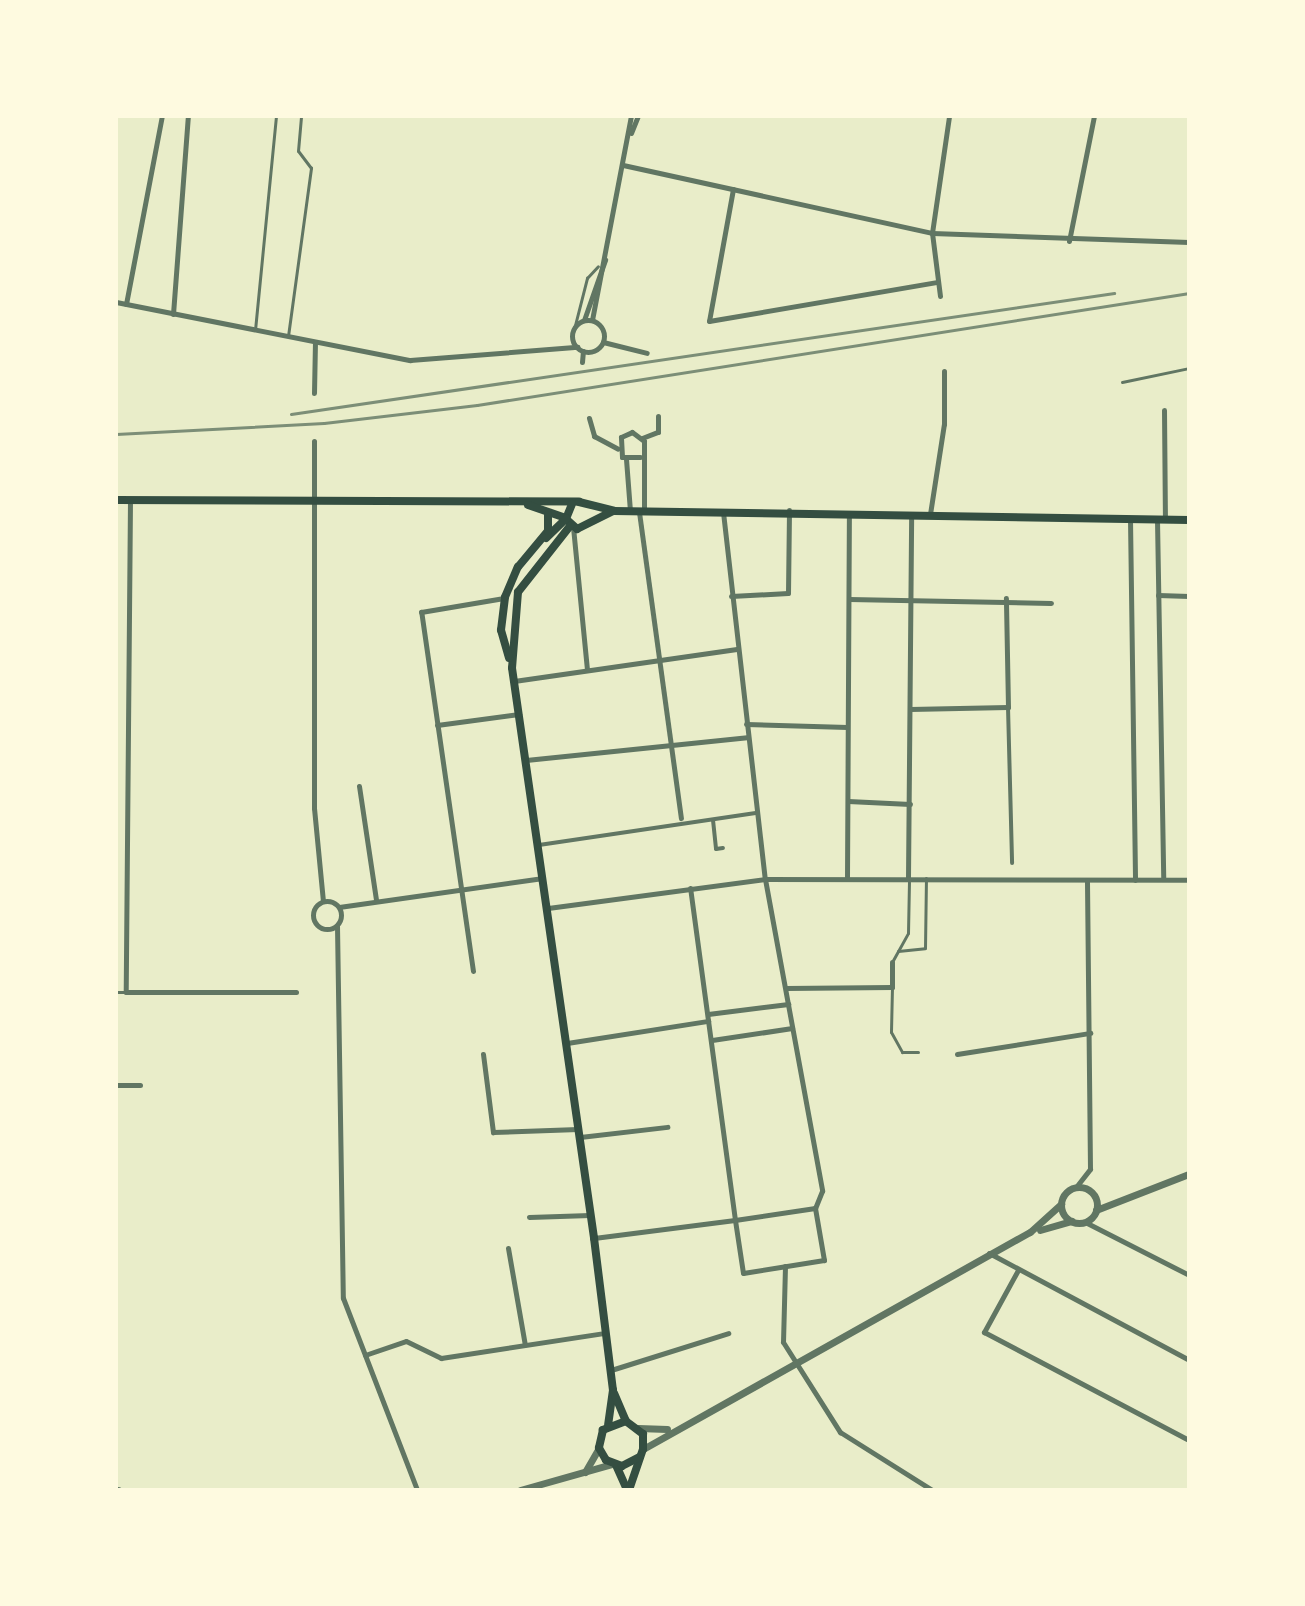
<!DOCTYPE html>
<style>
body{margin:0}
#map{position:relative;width:1305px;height:1606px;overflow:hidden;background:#e9edc9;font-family:"IBM Plex Sans",sans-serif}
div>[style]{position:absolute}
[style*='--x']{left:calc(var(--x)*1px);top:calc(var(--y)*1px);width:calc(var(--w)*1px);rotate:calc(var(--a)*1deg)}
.service>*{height:3px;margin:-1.5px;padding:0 1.5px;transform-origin:1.5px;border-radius:1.5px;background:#617663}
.pedestrian>*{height:4px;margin:-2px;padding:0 2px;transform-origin:2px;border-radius:2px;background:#617663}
.minor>*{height:5px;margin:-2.5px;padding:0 2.5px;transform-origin:2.5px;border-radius:2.5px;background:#617663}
.minor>.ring{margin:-2.5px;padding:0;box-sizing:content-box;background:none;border:5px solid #617663;border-radius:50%}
.tertiary>*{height:7px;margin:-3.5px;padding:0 3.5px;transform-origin:3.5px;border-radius:3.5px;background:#617663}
.tertiary>.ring{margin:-3.5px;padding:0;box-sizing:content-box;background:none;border:7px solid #617663;border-radius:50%}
.primary>*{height:8px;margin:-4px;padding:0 4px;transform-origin:4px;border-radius:4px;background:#344e41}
.rail>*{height:3px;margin:-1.5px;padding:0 1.5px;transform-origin:1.5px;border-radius:1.5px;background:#7c8e77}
span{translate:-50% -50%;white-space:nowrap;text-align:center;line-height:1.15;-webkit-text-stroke:7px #fefae0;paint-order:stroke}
.frame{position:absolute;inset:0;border:118px solid #fefae0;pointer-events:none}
</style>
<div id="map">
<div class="service">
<div style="--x:574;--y:329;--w:53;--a:-75.7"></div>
<div style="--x:587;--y:278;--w:16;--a:-47"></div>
<div style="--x:255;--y:330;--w:215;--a:-84.4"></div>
<div style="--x:288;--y:336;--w:170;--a:-82.2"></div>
<div style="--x:311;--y:168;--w:21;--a:-127"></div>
<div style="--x:298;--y:151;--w:35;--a:-85"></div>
<div style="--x:1122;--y:382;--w:68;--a:-11.8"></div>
<div style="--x:898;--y:951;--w:27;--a:-6"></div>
<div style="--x:925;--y:948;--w:70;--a:-89.2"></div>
<div style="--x:892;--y:962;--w:33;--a:-61"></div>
<div style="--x:908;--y:933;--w:51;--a:-88.9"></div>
<div style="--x:892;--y:987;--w:45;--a:91.3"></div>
<div style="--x:891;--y:1032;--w:23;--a:61"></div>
<div style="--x:902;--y:1052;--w:16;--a:0"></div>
<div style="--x:116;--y:992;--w:10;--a:0"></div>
</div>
<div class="pedestrian">
<div style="--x:1008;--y:707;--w:156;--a:88.5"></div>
<div style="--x:713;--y:820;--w:29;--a:84"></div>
<div style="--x:716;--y:849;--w:7;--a:-8"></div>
<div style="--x:539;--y:845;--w:219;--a:-8.4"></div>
</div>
<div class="minor">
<div style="--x:631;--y:133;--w:18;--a:-68"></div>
<div style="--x:623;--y:165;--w:316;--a:12.4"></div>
<div style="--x:932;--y:233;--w:257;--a:2"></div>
<div style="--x:733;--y:189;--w:134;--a:100.3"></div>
<div style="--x:709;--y:321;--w:232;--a:-9.7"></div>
<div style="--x:1069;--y:241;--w:127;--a:-78.7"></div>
<div style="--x:940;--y:296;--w:64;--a:-97.2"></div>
<div style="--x:932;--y:233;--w:118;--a:-81.7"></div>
<div style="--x:116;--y:302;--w:300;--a:11.2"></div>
<div style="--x:410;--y:360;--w:168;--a:-4.5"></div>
<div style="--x:126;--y:304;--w:191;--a:-79.2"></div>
<div style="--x:173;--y:314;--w:199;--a:-85.7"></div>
<div style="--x:584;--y:320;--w:64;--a:-70.7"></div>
<div style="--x:592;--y:320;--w:208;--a:-79.2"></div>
<div class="ring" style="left:572px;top:320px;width:27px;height:27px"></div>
<div style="--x:603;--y:342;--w:45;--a:14"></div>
<div style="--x:582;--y:362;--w:11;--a:-85"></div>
<div style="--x:314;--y:393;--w:51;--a:-88.9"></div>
<div style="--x:1164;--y:410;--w:109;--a:89.5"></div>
<div style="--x:589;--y:418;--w:19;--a:74"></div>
<div style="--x:594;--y:436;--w:27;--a:28"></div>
<div style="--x:642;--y:438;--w:17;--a:-21"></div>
<div style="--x:658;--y:432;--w:16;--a:-90"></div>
<div style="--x:314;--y:441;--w:367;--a:90"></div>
<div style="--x:314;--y:808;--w:93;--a:84.5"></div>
<div style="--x:640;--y:457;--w:18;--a:180"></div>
<div style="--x:622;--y:457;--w:20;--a:-93"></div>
<div style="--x:621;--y:437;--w:12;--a:-24"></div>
<div style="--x:632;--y:432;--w:15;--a:37"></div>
<div style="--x:644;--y:441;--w:69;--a:90"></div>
<div style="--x:626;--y:459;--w:52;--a:85.6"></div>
<div style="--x:130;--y:500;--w:492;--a:90.5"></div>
<div style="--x:126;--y:992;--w:170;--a:0"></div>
<div style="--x:639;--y:512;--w:309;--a:82.2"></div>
<div style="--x:723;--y:512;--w:369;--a:83.5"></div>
<div style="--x:765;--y:879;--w:317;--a:79.6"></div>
<div style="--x:822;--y:1191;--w:18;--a:112"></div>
<div style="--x:815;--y:1208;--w:53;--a:80.2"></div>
<div style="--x:824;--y:1260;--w:82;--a:170.9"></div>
<div style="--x:743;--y:1273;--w:54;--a:-98.6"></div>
<div style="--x:735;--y:1220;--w:81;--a:-8.5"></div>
<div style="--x:930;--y:514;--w:91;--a:-81.2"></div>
<div style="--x:944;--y:424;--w:53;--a:-90"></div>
<div style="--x:1130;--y:519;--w:361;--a:89.2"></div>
<div style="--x:1157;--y:520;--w:359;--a:89"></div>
<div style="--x:573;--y:527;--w:143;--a:84.4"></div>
<div style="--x:1158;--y:595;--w:31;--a:2"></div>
<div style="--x:731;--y:596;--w:57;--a:-3"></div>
<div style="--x:788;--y:593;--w:83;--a:-89.3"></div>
<div style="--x:849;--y:599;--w:202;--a:1.1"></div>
<div style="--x:514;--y:681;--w:225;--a:-8.2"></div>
<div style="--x:910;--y:709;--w:98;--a:-1.2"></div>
<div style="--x:1008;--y:707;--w:109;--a:-91.1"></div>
<div style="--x:746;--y:724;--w:101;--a:1.7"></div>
<div style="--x:437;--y:725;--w:83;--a:-7.6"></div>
<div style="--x:526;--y:760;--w:222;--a:-5.9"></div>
<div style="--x:359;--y:786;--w:115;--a:81.5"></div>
<div style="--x:848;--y:801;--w:62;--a:2.8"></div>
<div style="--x:847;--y:878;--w:363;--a:-89.7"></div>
<div style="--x:908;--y:878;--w:364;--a:-89.5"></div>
<div class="ring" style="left:313px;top:901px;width:23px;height:23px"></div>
<div style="--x:339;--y:907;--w:206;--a:-8.1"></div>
<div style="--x:548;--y:908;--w:219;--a:-7.6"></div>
<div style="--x:765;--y:879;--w:424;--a:0.1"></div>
<div style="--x:337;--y:926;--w:372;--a:89.1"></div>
<div style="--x:343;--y:1298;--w:206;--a:68.9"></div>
<div style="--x:473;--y:971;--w:363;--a:-98.2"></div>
<div style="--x:421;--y:612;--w:84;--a:-9.6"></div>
<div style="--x:786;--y:988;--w:106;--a:-0.5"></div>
<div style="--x:892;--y:987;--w:25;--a:-90"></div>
<div style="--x:708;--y:1014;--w:81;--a:-7.1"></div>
<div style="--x:712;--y:1040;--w:81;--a:-8.5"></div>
<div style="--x:567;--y:1043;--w:143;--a:-8.9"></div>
<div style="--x:483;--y:1054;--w:79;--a:82.7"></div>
<div style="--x:493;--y:1132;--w:85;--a:-2"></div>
<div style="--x:957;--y:1054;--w:135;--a:-9"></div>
<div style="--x:116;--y:1085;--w:24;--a:0"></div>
<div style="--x:580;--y:1137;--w:88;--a:-6.6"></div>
<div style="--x:1076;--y:1187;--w:23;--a:-52"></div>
<div style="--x:1090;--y:1169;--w:289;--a:-90.6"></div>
<div style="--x:529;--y:1217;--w:61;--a:-1.9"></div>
<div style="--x:1085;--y:1222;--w:117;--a:27"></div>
<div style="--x:594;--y:1238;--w:142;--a:-7.3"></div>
<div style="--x:735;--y:1220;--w:335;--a:-97.7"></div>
<div style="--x:508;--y:1248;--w:98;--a:80.1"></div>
<div style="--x:989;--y:1253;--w:227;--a:28.1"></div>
<div style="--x:785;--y:1266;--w:76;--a:91.5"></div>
<div style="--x:783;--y:1342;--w:107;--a:57.7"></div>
<div style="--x:840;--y:1432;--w:109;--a:32.2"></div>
<div style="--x:1018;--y:1270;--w:71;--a:118.7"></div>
<div style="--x:984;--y:1332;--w:232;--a:27.8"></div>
<div style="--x:365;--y:1355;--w:43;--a:-18.9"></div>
<div style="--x:406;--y:1341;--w:39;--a:26"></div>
<div style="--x:441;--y:1358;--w:166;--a:-8.7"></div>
<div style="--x:611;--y:1370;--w:123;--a:-17.5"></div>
</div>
<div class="tertiary">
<div class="ring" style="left:1061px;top:1187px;width:29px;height:29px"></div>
<div style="--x:1096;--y:1210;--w:100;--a:-21.2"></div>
<div style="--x:1040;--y:1230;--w:33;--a:-16"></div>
<div style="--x:638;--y:1428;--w:29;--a:2"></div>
<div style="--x:643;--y:1449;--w:444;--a:-29.3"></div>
<div style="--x:1030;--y:1232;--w:42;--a:-42.1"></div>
<div style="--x:585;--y:1472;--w:28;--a:-60"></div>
<div style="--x:116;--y:1490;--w:2;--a:0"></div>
<div style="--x:520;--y:1490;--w:96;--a:-15.8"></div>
</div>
<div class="primary">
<div style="--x:116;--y:500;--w:463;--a:0.2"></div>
<div style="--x:579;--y:502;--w:36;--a:14"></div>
<div style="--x:614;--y:511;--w:575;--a:0.9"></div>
<div style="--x:572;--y:504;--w:16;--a:112"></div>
<div style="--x:566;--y:519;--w:15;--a:42"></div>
<div style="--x:577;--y:529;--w:40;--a:-26.6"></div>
<div style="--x:528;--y:505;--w:40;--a:18.9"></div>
<div style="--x:570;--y:526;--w:84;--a:128.2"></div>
<div style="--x:518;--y:592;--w:76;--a:94.5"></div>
<div style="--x:512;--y:668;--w:576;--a:81.81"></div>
<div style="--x:594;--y:1238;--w:153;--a:82.9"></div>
<div style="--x:613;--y:1390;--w:35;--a:98"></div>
<div style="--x:546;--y:538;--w:28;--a:-44"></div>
<div style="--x:509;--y:658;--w:29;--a:-106"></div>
<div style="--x:501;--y:630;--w:33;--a:-83"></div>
<div style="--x:505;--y:597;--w:33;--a:-67"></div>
<div style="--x:518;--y:567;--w:47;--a:-50.2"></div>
<div style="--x:548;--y:531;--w:16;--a:-90"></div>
<div style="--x:614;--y:1393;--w:30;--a:67"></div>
<div style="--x:616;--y:1465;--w:27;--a:66"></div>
<div style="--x:629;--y:1490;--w:43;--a:-71.1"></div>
<div style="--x:643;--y:1449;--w:15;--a:-90"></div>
<div style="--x:643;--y:1434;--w:21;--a:-143"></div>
<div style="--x:626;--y:1421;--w:25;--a:159"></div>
<div style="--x:603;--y:1430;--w:18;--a:103"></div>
<div style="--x:599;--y:1448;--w:14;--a:60"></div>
<div style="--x:606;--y:1460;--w:17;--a:21"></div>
<div style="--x:622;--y:1466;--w:20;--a:-27"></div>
</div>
<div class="rail">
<div style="--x:291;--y:414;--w:832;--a:-8.36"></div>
<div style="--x:116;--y:434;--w:208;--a:-3"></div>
<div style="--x:324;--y:423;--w:154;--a:-6.7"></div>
<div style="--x:477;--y:405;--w:721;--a:-8.94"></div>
</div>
<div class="frame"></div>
</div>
